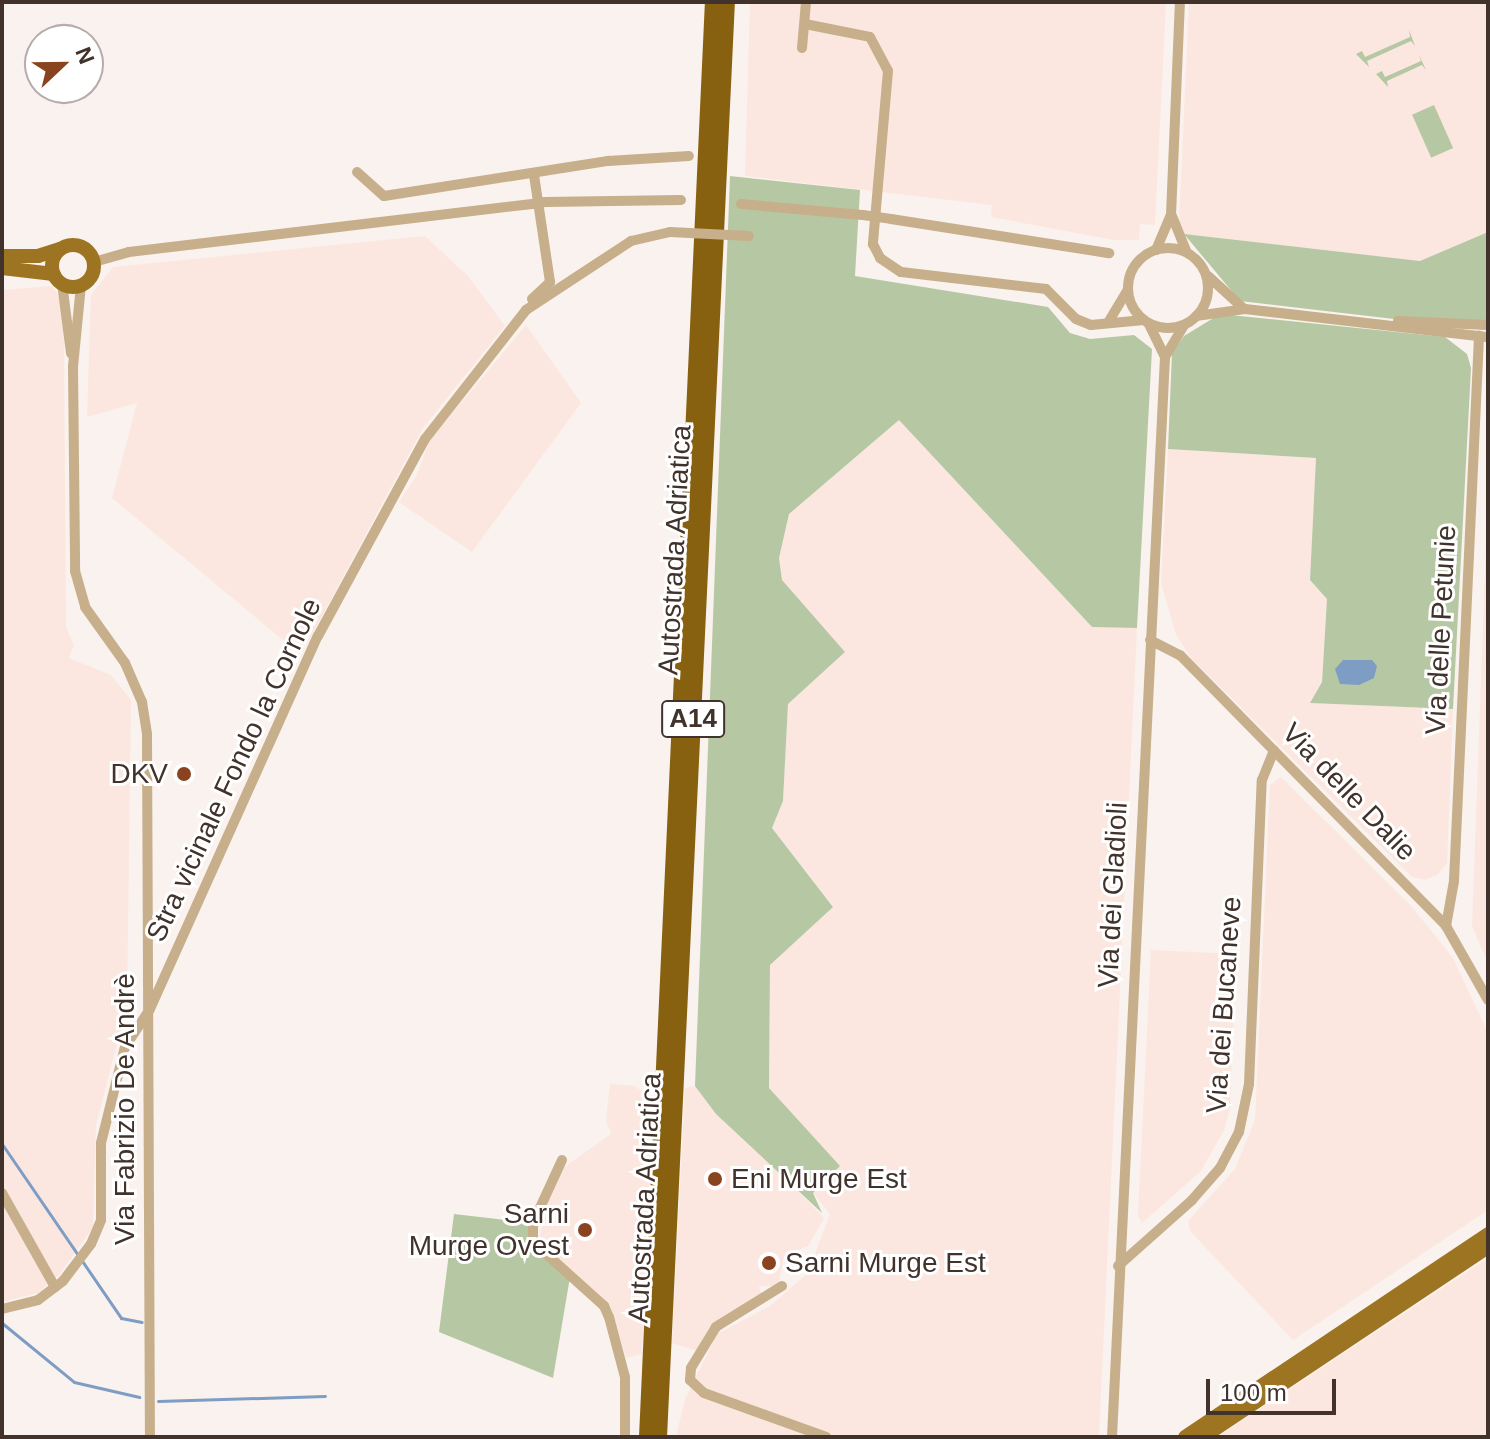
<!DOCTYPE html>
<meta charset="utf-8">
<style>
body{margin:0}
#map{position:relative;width:1490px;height:1439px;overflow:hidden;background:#faf2ee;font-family:Arial,sans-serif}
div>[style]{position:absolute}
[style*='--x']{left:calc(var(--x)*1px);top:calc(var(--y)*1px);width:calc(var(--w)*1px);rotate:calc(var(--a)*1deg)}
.built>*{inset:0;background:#fbe7df}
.green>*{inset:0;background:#b6c8a3;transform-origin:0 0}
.water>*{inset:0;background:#7e9dc4}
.stream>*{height:3px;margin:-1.5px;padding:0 1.5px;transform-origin:1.5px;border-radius:1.5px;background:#7e9dc4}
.minor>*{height:10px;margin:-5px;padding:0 5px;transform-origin:5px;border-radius:5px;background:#c6af8a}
.minor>.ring{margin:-5px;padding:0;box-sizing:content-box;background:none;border:10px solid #c6af8a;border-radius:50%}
.major>*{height:14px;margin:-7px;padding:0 7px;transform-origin:7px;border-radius:7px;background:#9d7422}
.major>.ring{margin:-7px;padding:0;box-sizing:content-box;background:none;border:14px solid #9d7422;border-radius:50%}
.highway>*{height:16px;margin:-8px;padding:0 8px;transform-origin:8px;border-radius:8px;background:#876110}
.minor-bridge>*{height:10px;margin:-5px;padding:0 5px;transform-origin:5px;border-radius:5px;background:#c6af8a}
.dots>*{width:22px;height:22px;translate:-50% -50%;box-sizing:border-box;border:4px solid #fff;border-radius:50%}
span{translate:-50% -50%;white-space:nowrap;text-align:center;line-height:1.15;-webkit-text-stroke:6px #fff;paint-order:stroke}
.shield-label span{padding:2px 6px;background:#fff;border:2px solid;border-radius:6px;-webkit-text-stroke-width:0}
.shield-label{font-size:26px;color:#41322c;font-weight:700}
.street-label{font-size:28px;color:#41322c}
.poi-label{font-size:28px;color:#41322c}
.right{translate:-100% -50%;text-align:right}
.left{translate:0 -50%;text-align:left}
.frame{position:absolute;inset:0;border:4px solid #41322c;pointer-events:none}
.north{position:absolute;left:24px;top:24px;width:80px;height:80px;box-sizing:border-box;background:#fff;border:2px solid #b3adab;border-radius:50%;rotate:68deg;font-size:22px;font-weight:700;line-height:32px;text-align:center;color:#41322c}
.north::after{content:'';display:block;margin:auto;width:28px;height:36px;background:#8a431f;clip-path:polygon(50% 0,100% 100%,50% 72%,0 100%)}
.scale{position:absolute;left:1206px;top:1379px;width:130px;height:36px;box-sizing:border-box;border:4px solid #41322c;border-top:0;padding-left:10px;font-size:24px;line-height:28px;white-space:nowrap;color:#41322c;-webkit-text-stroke:6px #fff;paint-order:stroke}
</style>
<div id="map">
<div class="built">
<div style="clip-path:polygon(750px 2px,1166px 2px,1155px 225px,1140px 224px,1139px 240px,1114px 240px,991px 217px,992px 205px,745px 176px)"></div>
<div style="clip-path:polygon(1189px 2px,1488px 2px,1488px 232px,1421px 261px,1184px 234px,1179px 223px)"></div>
<div style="clip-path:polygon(425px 236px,468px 276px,505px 326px,423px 428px,301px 655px,112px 498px,137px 403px,87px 417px,91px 295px,113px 267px)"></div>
<div style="clip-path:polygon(52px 286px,60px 298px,64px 340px,66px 627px,74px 645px,69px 658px,111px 675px,131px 700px,127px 1005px,96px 1125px,93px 1227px,60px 1274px,38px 1293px,2px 1302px,2px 290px)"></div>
<div style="clip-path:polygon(526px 325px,581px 403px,472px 552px,399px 502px,417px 475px,429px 441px)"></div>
<div style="clip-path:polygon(899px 420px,1091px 626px,1137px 628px,1099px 1437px,676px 1437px,685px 1399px,717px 1334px,770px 1306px,807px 1274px,830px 1214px,813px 1193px,839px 1166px,769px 1088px,770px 965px,833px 906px,772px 828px,783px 801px,788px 704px,845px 652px,782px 580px,779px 558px,789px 514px)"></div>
<div style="clip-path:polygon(1168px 449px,1316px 458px,1310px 580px,1327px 598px,1322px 682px,1310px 703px,1453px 709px,1447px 864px,1437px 875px,1425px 880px,1412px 877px,1192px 659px,1176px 635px,1161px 583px)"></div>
<div style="clip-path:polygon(1488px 490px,1488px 963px,1472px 926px)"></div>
<div style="clip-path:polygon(1281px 777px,1412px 907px,1453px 958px,1488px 1033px,1488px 1210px,1293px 1340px,1190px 1231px,1188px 1221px,1235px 1169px,1255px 1120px,1270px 785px)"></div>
<div style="clip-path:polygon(1151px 950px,1236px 954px,1230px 1109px,1224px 1130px,1201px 1171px,1142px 1223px,1138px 1216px)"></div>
<div style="clip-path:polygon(610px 1084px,634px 1086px,654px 1098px,642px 1354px,626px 1358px,613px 1314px,538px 1245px,549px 1195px,563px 1168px,611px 1134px,606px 1120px)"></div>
<div style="clip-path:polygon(695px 1086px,824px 1218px,808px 1246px,784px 1256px,778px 1286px,759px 1286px,761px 1294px,714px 1324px,697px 1351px,672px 1343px,685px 1088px)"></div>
<div style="clip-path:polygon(1488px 1258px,1488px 1437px,1217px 1437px)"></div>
</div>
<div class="green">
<div style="clip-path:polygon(1409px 30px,1415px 46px,1411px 41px,1367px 61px,1369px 67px,1356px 54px,1362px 51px,1365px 57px,1410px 37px)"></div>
<div style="clip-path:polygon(1419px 55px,1426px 70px,1422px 65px,1387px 81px,1388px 87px,1376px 74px,1382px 71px,1385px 77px,1421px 61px)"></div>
<div style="left:1434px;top:105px;width:47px;height:24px;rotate:66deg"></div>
<div style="clip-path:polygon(730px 176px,860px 190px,855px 276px,1048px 307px,1070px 333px,1090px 339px,1134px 335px,1152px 349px,1137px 628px,1092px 627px,899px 420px,789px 514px,779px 558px,782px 580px,845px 652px,788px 704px,783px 801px,772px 828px,833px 907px,770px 965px,769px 1088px,840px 1166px,813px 1193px,822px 1213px,716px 1114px,695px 1086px)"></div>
<div style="clip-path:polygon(1488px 232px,1488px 330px,1240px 301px,1184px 234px,1420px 261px)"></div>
<div style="clip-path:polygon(1220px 314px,1445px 337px,1467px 354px,1471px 368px,1453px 709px,1310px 703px,1322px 682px,1327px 599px,1310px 580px,1316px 458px,1168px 449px,1172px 353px,1184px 336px)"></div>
<div style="clip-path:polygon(454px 1214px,533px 1223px,532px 1234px,570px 1277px,553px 1378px,439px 1332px)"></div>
</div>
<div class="water">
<div style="clip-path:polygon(1343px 660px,1372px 660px,1377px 666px,1374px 678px,1359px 685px,1340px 684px,1335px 669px)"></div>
</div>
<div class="stream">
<div style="--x:2;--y:1144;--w:211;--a:55.6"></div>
<div style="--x:121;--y:1318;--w:21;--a:11"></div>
<div style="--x:2;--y:1323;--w:93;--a:39.3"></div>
<div style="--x:74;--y:1382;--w:67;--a:13"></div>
<div style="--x:158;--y:1401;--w:167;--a:-1.7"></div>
</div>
<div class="minor">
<div style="--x:805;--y:24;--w:66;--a:11.3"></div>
<div style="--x:870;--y:37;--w:38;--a:62"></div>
<div style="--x:888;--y:71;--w:174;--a:95"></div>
<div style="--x:873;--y:244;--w:16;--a:63"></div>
<div style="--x:880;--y:258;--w:25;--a:34"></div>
<div style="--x:901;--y:272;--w:146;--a:6.7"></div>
<div style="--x:1046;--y:289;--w:42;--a:45"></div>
<div style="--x:1076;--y:319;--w:16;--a:22"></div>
<div style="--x:1091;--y:325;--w:53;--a:-5.4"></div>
<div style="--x:802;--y:48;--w:46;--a:-85"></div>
<div style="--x:357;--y:172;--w:36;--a:42"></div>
<div style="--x:384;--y:196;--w:227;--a:-8.9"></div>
<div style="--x:608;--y:161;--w:81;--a:-3.5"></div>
<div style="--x:545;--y:202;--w:136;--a:-0.8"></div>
<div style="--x:741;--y:204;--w:122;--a:5.2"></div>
<div style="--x:1172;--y:216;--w:38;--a:68"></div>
<div style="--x:891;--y:219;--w:221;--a:8.9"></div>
<div class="ring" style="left:1128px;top:248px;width:70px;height:70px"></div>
<div style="--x:1156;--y:250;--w:38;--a:-67"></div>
<div style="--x:1171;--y:215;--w:213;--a:-87.6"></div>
<div style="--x:94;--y:262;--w:36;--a:-16"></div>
<div style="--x:129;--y:252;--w:408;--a:-6.8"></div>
<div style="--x:1208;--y:276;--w:47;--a:42.4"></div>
<div style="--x:62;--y:283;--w:71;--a:82.7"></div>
<div style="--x:81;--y:285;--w:82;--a:95.6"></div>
<div style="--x:73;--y:367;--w:204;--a:89.4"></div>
<div style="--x:75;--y:571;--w:37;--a:74"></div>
<div style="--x:85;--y:607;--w:69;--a:54.5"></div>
<div style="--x:125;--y:663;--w:43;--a:66.4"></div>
<div style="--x:142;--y:702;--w:33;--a:81"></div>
<div style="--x:147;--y:735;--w:702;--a:89.76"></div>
<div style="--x:532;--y:299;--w:25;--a:-43"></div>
<div style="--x:550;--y:282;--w:108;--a:-98.5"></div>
<div style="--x:1196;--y:316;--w:49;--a:-8.1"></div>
<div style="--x:1245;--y:309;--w:245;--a:6.6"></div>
<div style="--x:1109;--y:321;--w:35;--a:-59"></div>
<div style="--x:1398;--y:321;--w:90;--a:2.5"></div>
<div style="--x:1165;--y:357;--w:37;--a:-59"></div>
<div style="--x:1150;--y:640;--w:34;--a:27"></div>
<div style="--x:1180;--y:655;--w:380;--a:45.5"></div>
<div style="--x:1446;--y:926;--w:85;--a:60.4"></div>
<div style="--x:1446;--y:926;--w:46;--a:-79.9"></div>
<div style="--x:1454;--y:881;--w:546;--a:-87.37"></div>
<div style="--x:562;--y:1160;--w:69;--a:114.7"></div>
<div style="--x:533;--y:1223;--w:19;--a:90"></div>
<div style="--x:533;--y:1242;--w:96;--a:42"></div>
<div style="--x:604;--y:1306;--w:12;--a:66"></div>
<div style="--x:609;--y:1317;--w:62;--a:75.1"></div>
<div style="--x:625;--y:1377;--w:60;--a:90"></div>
<div style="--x:2;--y:1193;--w:108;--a:60.6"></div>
<div style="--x:1118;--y:1266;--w:99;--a:-41.7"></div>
<div style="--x:1192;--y:1200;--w:43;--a:-48.8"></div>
<div style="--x:1220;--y:1168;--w:41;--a:-62.2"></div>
<div style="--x:1239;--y:1132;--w:49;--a:-78.2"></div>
<div style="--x:1249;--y:1084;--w:304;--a:-87.6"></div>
<div style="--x:1262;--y:780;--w:32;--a:-68"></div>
<div style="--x:782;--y:1286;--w:78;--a:148.2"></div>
<div style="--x:716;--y:1327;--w:48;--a:121.4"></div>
<div style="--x:691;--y:1368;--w:12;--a:95"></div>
<div style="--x:690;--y:1380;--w:19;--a:43"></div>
<div style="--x:704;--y:1393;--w:130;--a:19.8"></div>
<div style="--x:2;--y:1309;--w:37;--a:-14"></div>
<div style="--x:38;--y:1300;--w:31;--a:-37"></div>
<div style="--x:63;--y:1281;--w:46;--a:-52.9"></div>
<div style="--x:91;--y:1244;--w:26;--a:-67"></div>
<div style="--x:101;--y:1220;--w:77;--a:-90"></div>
<div style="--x:101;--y:1143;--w:99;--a:-76"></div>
<div style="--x:125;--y:1047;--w:45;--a:-56.7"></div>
<div style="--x:150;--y:1009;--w:409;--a:-65.8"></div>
<div style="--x:318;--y:636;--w:224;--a:-61.5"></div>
<div style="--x:425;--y:439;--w:164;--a:-51.9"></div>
<div style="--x:526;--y:310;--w:126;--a:-33.3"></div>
<div style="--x:631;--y:241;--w:40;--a:-13"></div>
<div style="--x:1112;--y:1437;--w:1081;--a:-87.19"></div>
<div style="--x:1165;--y:357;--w:37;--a:-116"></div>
</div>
<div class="major">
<div class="ring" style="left:52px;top:245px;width:28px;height:28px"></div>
<div style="--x:2;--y:256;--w:36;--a:0"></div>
<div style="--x:38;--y:256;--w:23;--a:-18"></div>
<div style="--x:2;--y:268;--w:52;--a:6.6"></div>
<div style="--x:1185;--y:1437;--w:365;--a:-33.8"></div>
<div style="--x:1203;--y:1437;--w:343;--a:-33.7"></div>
</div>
<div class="highway">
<div style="--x:647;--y:1437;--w:1437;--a:-87.37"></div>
<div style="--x:659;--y:1437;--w:1437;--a:-87.29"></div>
</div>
<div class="minor-bridge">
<div style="--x:534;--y:204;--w:11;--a:-10"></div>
<div style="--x:863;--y:215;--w:28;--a:8"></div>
<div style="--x:670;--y:232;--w:79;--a:2.9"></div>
</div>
<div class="dots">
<div style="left:184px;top:774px;background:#8a431f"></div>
<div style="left:715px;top:1179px;background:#8a431f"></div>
<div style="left:585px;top:1230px;background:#8a431f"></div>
<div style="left:769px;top:1263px;background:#8a431f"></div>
</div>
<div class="shield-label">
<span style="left:693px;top:719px">A14</span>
</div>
<div class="street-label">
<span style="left:675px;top:550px;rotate:-87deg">Autostrada Adriatica</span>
<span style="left:1441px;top:630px;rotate:-87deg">Via delle Petunie</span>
<span style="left:234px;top:770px;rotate:-65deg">Stra vicinale Fondo la Cornole</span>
<span style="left:1349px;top:792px;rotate:46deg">Via delle Dalie</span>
<span style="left:1113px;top:895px;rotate:-87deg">Via dei Gladioli</span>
<span style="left:1224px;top:1005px;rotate:-86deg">Via dei Bucaneve</span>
<span style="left:125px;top:1109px;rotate:-90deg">Via Fabrizio De Andrè</span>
<span style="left:645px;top:1198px;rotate:-87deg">Autostrada Adriatica</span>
</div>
<div class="poi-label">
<span class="right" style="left:168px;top:774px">DKV</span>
<span class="left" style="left:731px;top:1179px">Eni Murge Est</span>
<span class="right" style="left:569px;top:1230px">Sarni<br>Murge Ovest</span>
<span class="left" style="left:785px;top:1263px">Sarni Murge Est</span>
</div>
<div class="frame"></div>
<div class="north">N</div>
<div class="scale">100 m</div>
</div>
